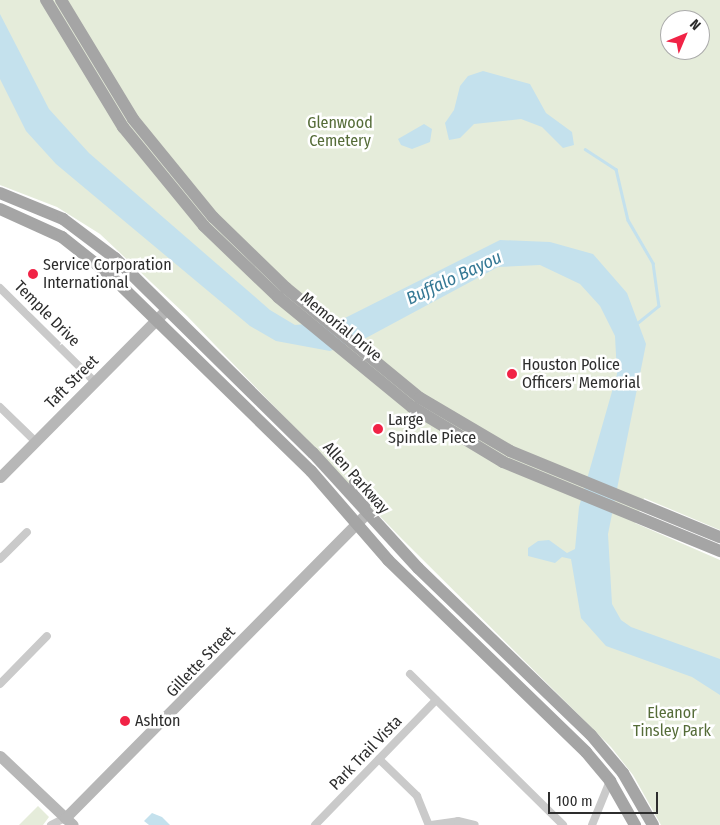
<!DOCTYPE html>
<style>
body{margin:0}
#map{position:relative;width:720px;height:825px;overflow:hidden;background:#fff;font-family:"Fira Sans Condensed",sans-serif}
div>[style]{position:absolute}
[style*='--x']{left:calc(var(--x)*1px);top:calc(var(--y)*1px);width:calc(var(--w)*1px);rotate:calc(var(--a)*1deg)}
.green>*{inset:0;background:#e5ecda}
.water>*{inset:0;background:#c4e1ed}
.stream>*{height:2.5px;margin:-1.25px;padding:0 1.25px;transform-origin:1.25px;border-radius:1.25px;background:#c4e1ed}
.street>*{height:8px;margin:-4px;padding:0 4px;transform-origin:4px;border-radius:4px;background:#cacaca}
.secondary>*{height:11px;margin:-5.5px;padding:0 5.5px;transform-origin:5.5px;border-radius:5.5px;background:#b7b7b7}
.primary>*{height:12px;margin:-6px;padding:0 6px;transform-origin:6px;border-radius:6px;background:#a5a5a5}
.dots>*{width:14px;height:14px;translate:-50% -50%;box-sizing:border-box;border:2px solid #fff;border-radius:50%}
span{translate:-50% -50%;white-space:nowrap;text-align:center;line-height:1.15;-webkit-text-stroke:5px #fff;paint-order:stroke}
.park-label{font-size:16px;color:#556c38}
.poi-label{font-size:16px;color:#2d2d2d}
.left{translate:0 -50%;text-align:left}
.street-label{font-size:16px;color:#2d2d2d}
.water-label{font-size:18px;color:#367995;font-style:italic}
.north{position:absolute;left:660px;top:10px;width:50px;height:50px;box-sizing:border-box;background:#fff;border:1px solid #ababab;border-radius:50%;rotate:45deg;font-size:14px;font-weight:700;line-height:20px;text-align:center;color:#2d2d2d}
.north::after{content:'';display:block;margin:auto;width:18px;height:22px;background:#f12346;clip-path:polygon(50% 0,100% 100%,50% 72%,0 100%)}
.scale{position:absolute;left:548px;top:792px;width:110px;height:22px;box-sizing:border-box;border:2px solid #2d2d2d;border-top:0;padding-left:6px;font-size:15px;line-height:18px;white-space:nowrap;color:#2d2d2d;-webkit-text-stroke:4px #fff;paint-order:stroke}
</style>
<div id="map">
<div class="green">
<div style="clip-path:polygon(evenodd,0 0,720px 0,720px 530px,644px 498px,635px 523px,720px 560px,720px 825px,661px 825px,633px 775px,611px 747px,402px 539px,187px 316px,100px 234px,57px 207px,0 185px,0 0,670px 20px,700px 20px,700px 50px,670px 50px,670px 20px)"></div>
<div style="clip-path:polygon(38px 806px,49px 817px,43px 825px,19px 825px)"></div>
</div>
<div class="water">
<div style="clip-path:polygon(0 14px,49px 109px,89px 153px,270px 310px,295px 325px,339px 321px,500px 240px,550px 242px,593px 254px,627px 293px,646px 344px,608px 534px,612px 604px,621px 620px,631px 627px,720px 659px,720px 695px,692px 677px,606px 646px,581px 618px,571px 559px,562px 557px,555px 563px,528px 556px,528px 548px,538px 541px,549px 540px,567px 553px,575px 549px,579px 507px,617px 374px,615px 336px,600px 306px,580px 284px,540px 265px,498px 267px,366px 338px,330px 351px,276px 341px,250px 326px,117px 215px,56px 164px,26px 131px,0 79px)"></div>
<div style="clip-path:polygon(483px 71px,530px 84px,546px 113px,572px 132px,574px 145px,563px 148px,542px 127px,521px 119px,474px 124px,460px 138px,449px 140px,445px 123px,454px 110px,460px 86px,468px 76px)"></div>
<div style="clip-path:polygon(424px 124px,432px 129px,430px 142px,412px 149px,401px 145px,398px 139px)"></div>
<div style="clip-path:polygon(152px 813px,162px 817px,170px 825px,149px 825px,144px 821px)"></div>
</div>
<div class="stream">
<div style="--x:585;--y:149;--w:37;--a:33"></div>
<div style="--x:616;--y:169;--w:52;--a:76.8"></div>
<div style="--x:628;--y:220;--w:50;--a:59.8"></div>
<div style="--x:653;--y:263;--w:43;--a:82.1"></div>
<div style="--x:659;--y:306;--w:26;--a:141"></div>
</div>
<div class="street">
<div style="--x:0;--y:288;--w:134;--a:44.7"></div>
<div style="--x:0;--y:407;--w:49;--a:44.2"></div>
<div style="--x:0;--y:559;--w:38;--a:-45"></div>
<div style="--x:410;--y:674;--w:215;--a:44.6"></div>
<div style="--x:0;--y:684;--w:67;--a:-45.6"></div>
<div style="--x:379;--y:759;--w:53;--a:44.2"></div>
<div style="--x:417;--y:796;--w:31;--a:68"></div>
<div style="--x:51;--y:825;--w:16;--a:-27"></div>
<div style="--x:315;--y:825;--w:174;--a:-45.9"></div>
<div style="--x:431;--y:825;--w:27;--a:-8"></div>
<div style="--x:458;--y:821;--w:17;--a:13"></div>
<div style="--x:592;--y:825;--w:48;--a:-67.8"></div>
</div>
<div class="secondary">
<div style="--x:0;--y:477;--w:237;--a:-45.2"></div>
<div style="--x:0;--y:756;--w:100;--a:43.4"></div>
<div style="--x:65;--y:818;--w:429;--a:-45.3"></div>
</div>
<div class="primary">
<div style="--x:46;--y:0;--w:149;--a:58.8"></div>
<div style="--x:123;--y:127;--w:128;--a:50.7"></div>
<div style="--x:204;--y:226;--w:103;--a:43.8"></div>
<div style="--x:278;--y:297;--w:173;--a:39.4"></div>
<div style="--x:412;--y:407;--w:106;--a:31.1"></div>
<div style="--x:503;--y:462;--w:235;--a:22.3"></div>
<div style="--x:61;--y:0;--w:139;--a:58.8"></div>
<div style="--x:133;--y:119;--w:127;--a:50.8"></div>
<div style="--x:213;--y:217;--w:102;--a:44.2"></div>
<div style="--x:286;--y:288;--w:173;--a:39.4"></div>
<div style="--x:420;--y:398;--w:104;--a:30.5"></div>
<div style="--x:510;--y:451;--w:227;--a:22.3"></div>
<div style="--x:0;--y:193;--w:68;--a:22.4"></div>
<div style="--x:63;--y:219;--w:65;--a:36.9"></div>
<div style="--x:115;--y:258;--w:278;--a:44.6"></div>
<div style="--x:313;--y:453;--w:156;--a:47.6"></div>
<div style="--x:418;--y:568;--w:240;--a:44"></div>
<div style="--x:591;--y:735;--w:50;--a:49.9"></div>
<div style="--x:623;--y:773;--w:60;--a:60"></div>
<div style="--x:0;--y:209;--w:68;--a:24.3"></div>
<div style="--x:62;--y:237;--w:61;--a:38.4"></div>
<div style="--x:110;--y:275;--w:281;--a:44.3"></div>
<div style="--x:311;--y:471;--w:118;--a:49.1"></div>
<div style="--x:388;--y:560;--w:276;--a:44.1"></div>
<div style="--x:586;--y:752;--w:38;--a:50"></div>
<div style="--x:610;--y:781;--w:51;--a:60.4"></div>
<div style="--x:355;--y:482;--w:26;--a:69"></div>
</div>
<div class="dots">
<div style="left:33px;top:274px;background:#f12346"></div>
<div style="left:512px;top:374px;background:#f12346"></div>
<div style="left:378px;top:429px;background:#f12346"></div>
<div style="left:125px;top:721px;background:#f12346"></div>
</div>
<div class="park-label">
<span style="left:340px;top:132px">Glenwood<br>Cemetery</span>
<span style="left:672px;top:722px">Eleanor<br>Tinsley Park</span>
</div>
<div class="poi-label">
<span class="left" style="left:43px;top:274px">Service Corporation<br>International</span>
<span class="left" style="left:522px;top:374px">Houston Police<br>Officers' Memorial</span>
<span class="left" style="left:388px;top:429px">Large<br>Spindle Piece</span>
<span class="left" style="left:135px;top:721px">Ashton</span>
</div>
<div class="street-label">
<span style="left:47px;top:314px;rotate:45deg">Temple Drive</span>
<span style="left:341px;top:327px;rotate:39deg">Memorial Drive</span>
<span style="left:72px;top:382px;rotate:-45deg">Taft Street</span>
<span style="left:356px;top:478px;rotate:48deg">Allen Parkway</span>
<span style="left:201px;top:662px;rotate:-46deg">Gillette Street</span>
<span style="left:366px;top:753px;rotate:-46deg">Park Trail Vista</span>
</div>
<div class="water-label">
<span style="left:454px;top:278px;rotate:-25deg">Buffalo Bayou</span>
</div>
<div class="north">N</div>
<div class="scale">100 m</div>
</div>
